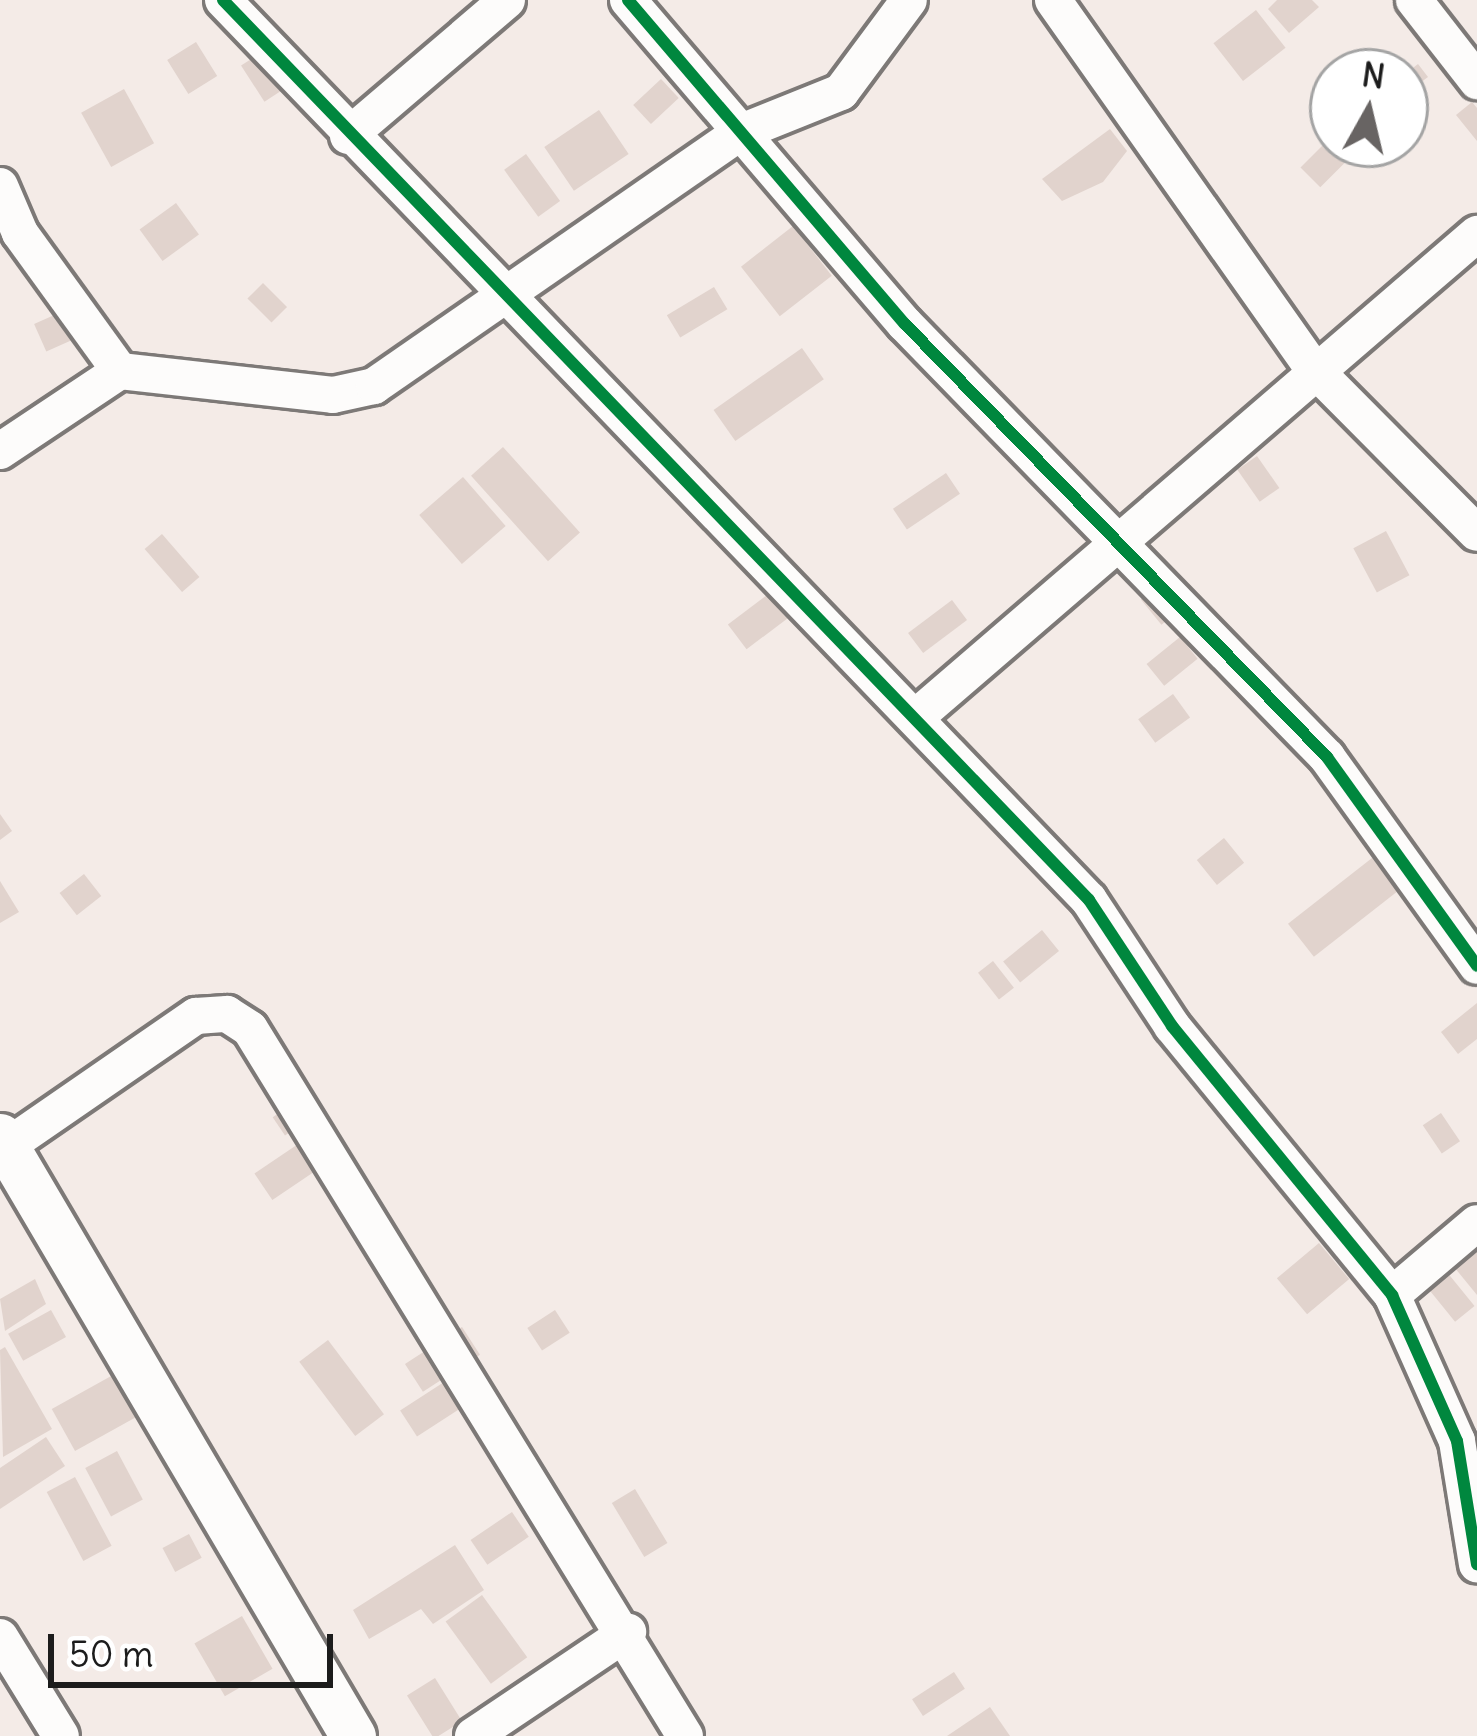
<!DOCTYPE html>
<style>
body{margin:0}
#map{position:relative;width:1477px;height:1736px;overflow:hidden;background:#f4ebe7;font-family:Delius,sans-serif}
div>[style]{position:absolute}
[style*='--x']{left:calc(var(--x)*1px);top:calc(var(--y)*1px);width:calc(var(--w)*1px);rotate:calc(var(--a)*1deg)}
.building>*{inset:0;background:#e1d3cd;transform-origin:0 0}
.roads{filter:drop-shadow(3px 0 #7d7977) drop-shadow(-3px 0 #7d7977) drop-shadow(0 3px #7d7977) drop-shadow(0 -3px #7d7977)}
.minor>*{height:36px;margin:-18px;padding:0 18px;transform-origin:18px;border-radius:18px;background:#fdfcfb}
.tertiary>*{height:45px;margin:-22.5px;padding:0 22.5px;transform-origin:22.5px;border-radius:22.5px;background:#fdfcfb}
.cycleway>*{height:12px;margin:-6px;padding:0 6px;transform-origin:6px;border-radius:6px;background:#00873e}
span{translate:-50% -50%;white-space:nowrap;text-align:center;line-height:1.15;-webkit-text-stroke:12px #fff;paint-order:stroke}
.north{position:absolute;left:1309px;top:48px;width:120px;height:120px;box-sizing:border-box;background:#fff;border:3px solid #a4a4a4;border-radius:50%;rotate:8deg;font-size:33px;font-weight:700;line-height:48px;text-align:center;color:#1c1c1c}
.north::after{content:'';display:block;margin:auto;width:42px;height:54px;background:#686463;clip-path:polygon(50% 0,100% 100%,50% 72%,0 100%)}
.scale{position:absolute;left:48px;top:1634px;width:285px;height:54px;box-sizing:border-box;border:6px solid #1c1c1c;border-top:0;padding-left:15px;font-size:36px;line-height:42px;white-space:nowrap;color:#1c1c1c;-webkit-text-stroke:9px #fff;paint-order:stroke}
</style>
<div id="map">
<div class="building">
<div style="clip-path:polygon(1277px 0,1312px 0,1319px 7px,1289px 33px,1268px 9px)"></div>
<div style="left:1256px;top:10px;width:48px;height:54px;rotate:52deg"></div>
<div style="left:196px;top:42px;width:40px;height:34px;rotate:58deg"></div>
<div style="left:262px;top:52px;width:43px;height:25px;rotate:57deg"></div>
<div style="clip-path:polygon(1418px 64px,1428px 77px,1413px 88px,1405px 74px)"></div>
<div style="left:661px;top:79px;width:26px;height:38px;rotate:47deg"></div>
<div style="left:124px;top:89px;width:62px;height:49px;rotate:61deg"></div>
<div style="clip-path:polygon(1405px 98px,1423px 123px,1405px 136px)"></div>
<div style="clip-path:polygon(1472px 102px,1477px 108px,1477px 141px,1456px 115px)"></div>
<div style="left:599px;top:110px;width:53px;height:66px;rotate:56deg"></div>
<div style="clip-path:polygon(1110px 129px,1127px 151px,1103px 182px,1062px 201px,1042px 179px)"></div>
<div style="left:1333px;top:135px;width:28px;height:46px;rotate:45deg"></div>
<div style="left:526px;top:154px;width:58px;height:27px;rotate:54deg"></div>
<div style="left:176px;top:203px;width:39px;height:45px;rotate:54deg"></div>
<div style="left:793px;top:226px;width:63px;height:66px;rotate:52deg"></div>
<div style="left:263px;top:283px;width:34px;height:22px;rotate:45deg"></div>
<div style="left:714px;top:287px;width:26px;height:55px;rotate:59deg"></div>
<div style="left:88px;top:300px;width:30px;height:59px;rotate:66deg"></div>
<div style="left:802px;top:348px;width:38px;height:108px;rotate:55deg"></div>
<div style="left:503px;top:447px;width:115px;height:43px;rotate:48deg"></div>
<div style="left:1257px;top:456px;width:39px;height:24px;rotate:55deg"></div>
<div style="left:946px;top:473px;width:25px;height:64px;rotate:56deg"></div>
<div style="left:463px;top:477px;width:65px;height:58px;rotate:49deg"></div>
<div style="left:1386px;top:531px;width:50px;height:37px;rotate:62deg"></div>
<div style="left:162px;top:534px;width:57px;height:23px;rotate:49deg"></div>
<div style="left:779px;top:586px;width:31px;height:64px;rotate:53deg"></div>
<div style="left:1157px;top:586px;width:33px;height:21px;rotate:51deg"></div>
<div style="left:952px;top:600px;width:25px;height:55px;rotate:53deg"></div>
<div style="left:1180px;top:637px;width:28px;height:43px;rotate:51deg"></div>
<div style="left:1173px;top:694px;width:29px;height:43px;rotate:54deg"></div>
<div style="clip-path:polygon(0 814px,12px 831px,0 840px)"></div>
<div style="left:1224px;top:838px;width:32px;height:35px;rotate:51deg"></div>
<div style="left:1381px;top:851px;width:42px;height:118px;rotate:52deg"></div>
<div style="left:84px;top:874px;width:28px;height:31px;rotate:52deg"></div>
<div style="clip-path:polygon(0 881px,19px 912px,0 923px)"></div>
<div style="left:1042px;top:930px;width:27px;height:50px;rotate:51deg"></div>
<div style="left:993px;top:961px;width:34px;height:19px;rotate:52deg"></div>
<div style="clip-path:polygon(1477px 1003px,1477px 1039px,1458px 1054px,1441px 1032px)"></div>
<div style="left:310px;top:1092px;width:22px;height:45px;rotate:56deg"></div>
<div style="left:1441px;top:1113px;width:34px;height:22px;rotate:56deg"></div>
<div style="left:310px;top:1136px;width:32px;height:67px;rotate:56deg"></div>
<div style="clip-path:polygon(1477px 1241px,1477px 1295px,1450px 1262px)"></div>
<div style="left:1319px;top:1243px;width:47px;height:55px;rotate:50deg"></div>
<div style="left:1438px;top:1261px;width:58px;height:25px;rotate:51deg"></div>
<div style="clip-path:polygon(35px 1279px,46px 1304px,5px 1331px,0 1299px)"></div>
<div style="left:51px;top:1310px;width:31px;height:49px;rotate:61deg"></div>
<div style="left:555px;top:1310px;width:27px;height:33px;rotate:57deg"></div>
<div style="left:462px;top:1327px;width:33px;height:68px;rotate:57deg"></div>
<div style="left:328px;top:1340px;width:93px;height:36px;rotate:53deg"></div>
<div style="clip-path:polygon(5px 1347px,52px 1429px,3px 1457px,0 1350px)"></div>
<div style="left:458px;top:1373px;width:31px;height:69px;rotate:57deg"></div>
<div style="left:113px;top:1375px;width:48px;height:70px;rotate:61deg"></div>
<div style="clip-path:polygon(46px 1437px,65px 1466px,0 1509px,0 1468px)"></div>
<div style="left:117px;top:1451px;width:55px;height:36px;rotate:62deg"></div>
<div style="left:75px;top:1477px;width:78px;height:32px;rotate:62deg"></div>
<div style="left:635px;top:1489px;width:63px;height:27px;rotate:59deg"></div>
<div style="left:512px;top:1512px;width:30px;height:50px;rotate:56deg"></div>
<div style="left:189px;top:1534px;width:27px;height:30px;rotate:62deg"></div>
<div style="clip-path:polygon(455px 1545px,484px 1590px,433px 1624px,421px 1609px,369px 1639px,353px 1610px)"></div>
<div style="left:482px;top:1595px;width:77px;height:45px;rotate:54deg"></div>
<div style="left:242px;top:1616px;width:61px;height:55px;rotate:60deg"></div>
<div style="left:954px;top:1672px;width:20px;height:50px;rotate:57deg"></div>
<div style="left:435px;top:1678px;width:51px;height:33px;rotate:58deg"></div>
<div style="clip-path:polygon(990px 1707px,1010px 1736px,947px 1736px)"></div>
</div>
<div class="roads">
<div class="minor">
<div style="--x:223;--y:0;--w:1249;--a:46.1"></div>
<div style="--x:1089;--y:900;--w:151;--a:56.6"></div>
<div style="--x:1172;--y:1026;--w:348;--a:50.7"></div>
<div style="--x:1392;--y:1295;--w:160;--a:66"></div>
<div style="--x:1457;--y:1441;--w:125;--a:80.8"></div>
<div style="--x:628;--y:0;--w:426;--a:49.5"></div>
<div style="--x:905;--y:324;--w:605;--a:45.74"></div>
<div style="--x:1327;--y:757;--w:257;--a:54.3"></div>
<div style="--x:1053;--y:0;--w:448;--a:54.8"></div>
<div style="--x:1311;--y:366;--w:235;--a:45.2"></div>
<div style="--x:1414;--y:0;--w:103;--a:52.1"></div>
<div style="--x:348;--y:136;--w:209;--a:-40.5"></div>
<div style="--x:0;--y:186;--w:51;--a:66.9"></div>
<div style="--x:20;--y:233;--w:170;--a:54.1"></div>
<div style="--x:0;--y:451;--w:144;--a:-33.7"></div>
<div style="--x:120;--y:371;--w:214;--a:6.4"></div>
<div style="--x:333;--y:395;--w:42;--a:-12.4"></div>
<div style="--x:374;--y:386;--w:444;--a:-34.7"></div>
<div style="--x:739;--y:133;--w:110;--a:-21.9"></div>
<div style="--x:841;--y:92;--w:114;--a:-53.5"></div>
<div style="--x:915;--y:718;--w:742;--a:-40.74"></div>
<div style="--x:0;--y:1151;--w:238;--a:-34.6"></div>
<div style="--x:196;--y:1016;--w:31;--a:-4"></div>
<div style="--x:227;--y:1014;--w:27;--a:33"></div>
<div style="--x:250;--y:1029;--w:830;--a:58.4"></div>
<div style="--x:1392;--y:1295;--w:111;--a:-40.3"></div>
<div style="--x:0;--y:1637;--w:116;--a:58.4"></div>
<div style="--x:473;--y:1736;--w:187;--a:-33.9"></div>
</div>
<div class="tertiary">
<div style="--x:0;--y:1136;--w:696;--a:59.53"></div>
</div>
</div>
<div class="cycleway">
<div style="--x:223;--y:0;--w:1249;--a:46.1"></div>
<div style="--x:1089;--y:900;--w:151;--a:56.6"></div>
<div style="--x:1172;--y:1026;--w:348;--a:50.7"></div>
<div style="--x:1392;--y:1295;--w:160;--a:66"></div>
<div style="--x:1457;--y:1441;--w:125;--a:80.8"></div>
<div style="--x:628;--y:0;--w:426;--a:49.5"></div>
<div style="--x:905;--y:324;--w:605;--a:45.74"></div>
<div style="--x:1327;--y:757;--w:257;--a:54.3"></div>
</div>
<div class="north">N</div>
<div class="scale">50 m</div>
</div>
